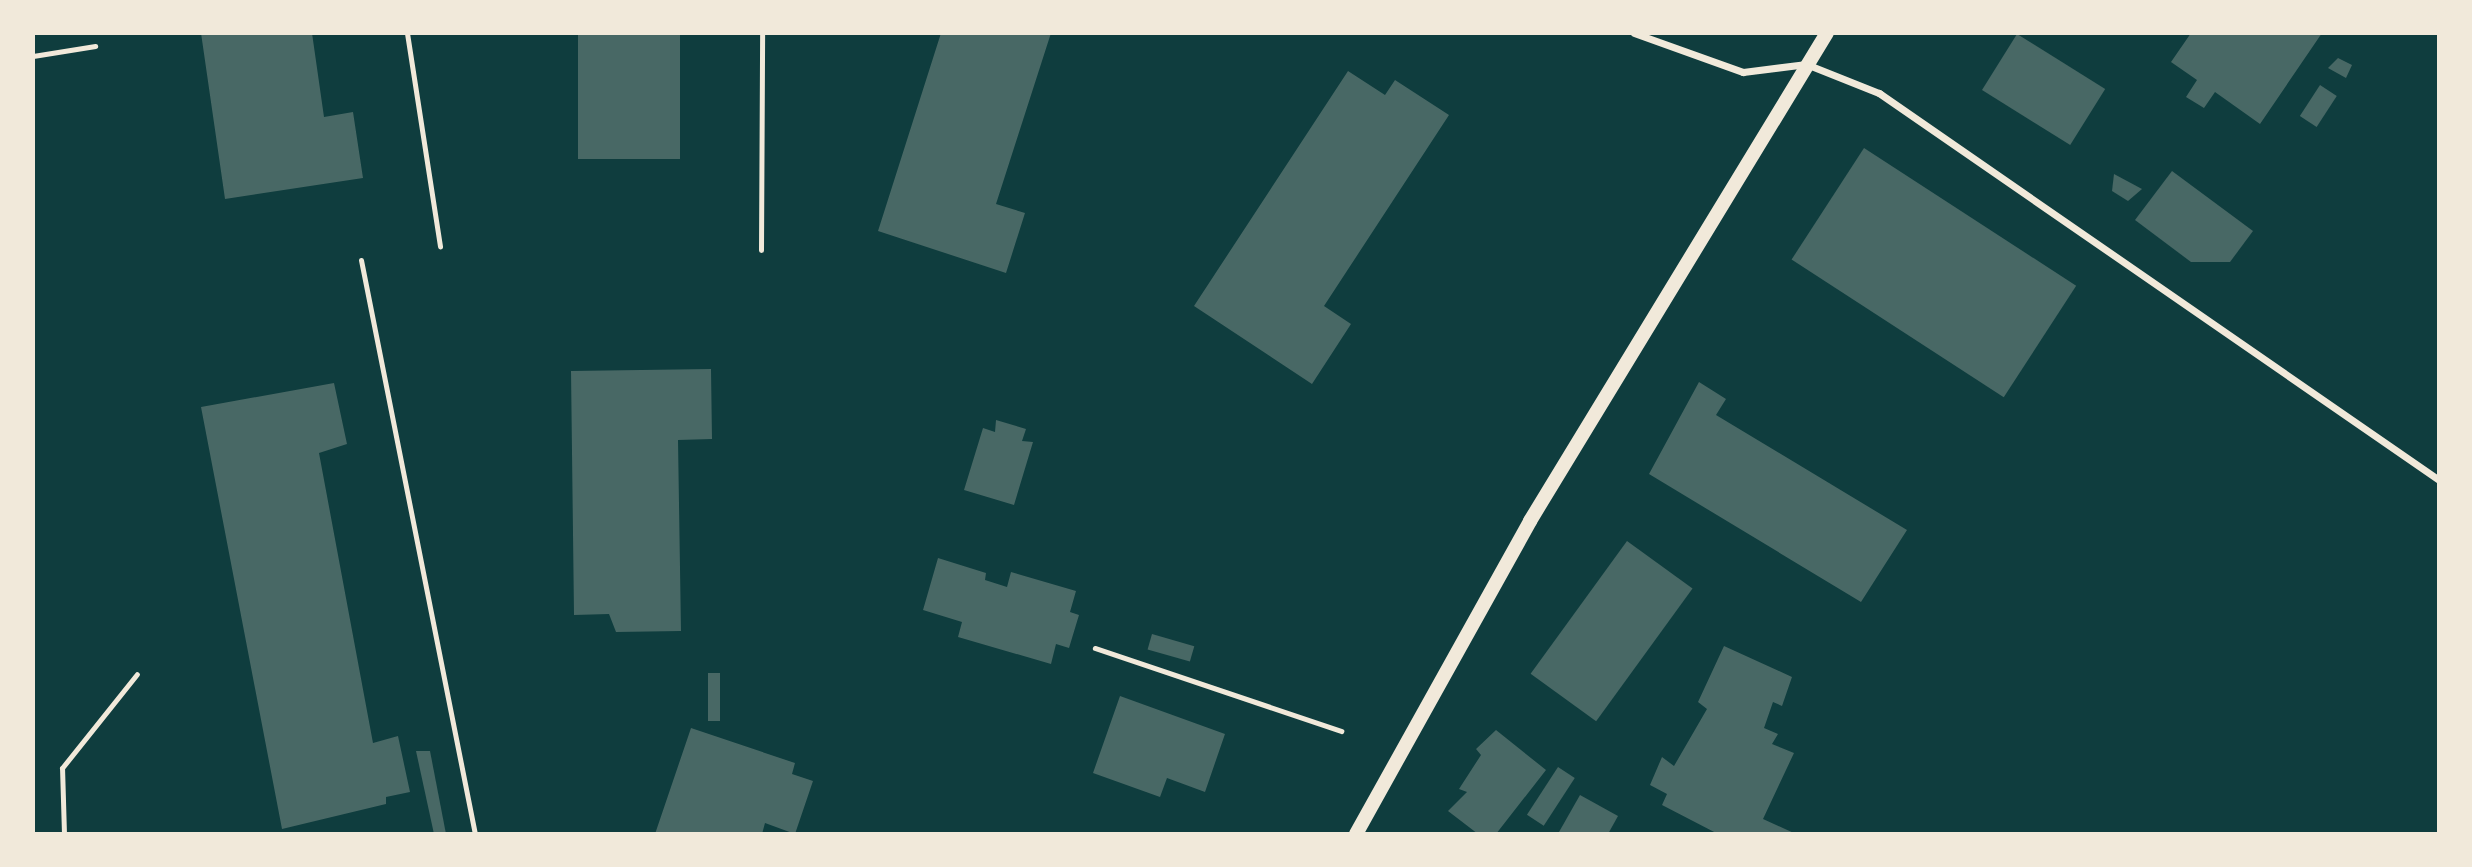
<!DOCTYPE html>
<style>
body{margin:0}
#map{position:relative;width:2472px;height:867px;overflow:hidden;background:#0f3d3e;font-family:"Open Sans",sans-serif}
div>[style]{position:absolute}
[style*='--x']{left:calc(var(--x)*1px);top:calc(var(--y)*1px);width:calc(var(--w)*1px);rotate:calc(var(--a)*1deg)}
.building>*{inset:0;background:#486865;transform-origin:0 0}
.path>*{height:4.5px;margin:-2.25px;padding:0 2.25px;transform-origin:2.25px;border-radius:2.25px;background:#f1e9da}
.service>*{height:5px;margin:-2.5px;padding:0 2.5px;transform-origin:2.5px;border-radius:2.5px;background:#f1e9da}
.minor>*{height:7px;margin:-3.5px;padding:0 3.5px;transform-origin:3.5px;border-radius:3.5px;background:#f1e9da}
.secondary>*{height:14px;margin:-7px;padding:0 7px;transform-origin:7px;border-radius:7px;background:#f1e9da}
span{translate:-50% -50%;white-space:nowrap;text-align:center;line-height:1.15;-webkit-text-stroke:5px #f1e9da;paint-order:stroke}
.frame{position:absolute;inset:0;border:35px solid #f1e9da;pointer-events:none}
</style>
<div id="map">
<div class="building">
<div style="clip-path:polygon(201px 33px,312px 33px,324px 117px,353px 112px,363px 178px,225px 199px)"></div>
<div style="left:578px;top:33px;width:102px;height:126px"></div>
<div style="clip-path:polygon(941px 33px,1051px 33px,996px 204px,1025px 213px,1006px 273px,878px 231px)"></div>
<div style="clip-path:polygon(2191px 33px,2322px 33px,2260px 124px,2215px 92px,2204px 108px,2186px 97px,2197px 80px,2171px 62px)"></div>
<div style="left:2017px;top:34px;width:104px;height:66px;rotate:32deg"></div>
<div style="clip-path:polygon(2338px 58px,2352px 65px,2346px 78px,2328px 68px)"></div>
<div style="clip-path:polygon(1348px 71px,1385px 95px,1395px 80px,1449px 115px,1324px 306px,1351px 324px,1312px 384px,1194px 306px)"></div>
<div style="left:2320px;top:85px;width:20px;height:37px;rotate:33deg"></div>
<div style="left:1864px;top:148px;width:253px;height:133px;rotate:33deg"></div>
<div style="clip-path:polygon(2172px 171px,2253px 231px,2230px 262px,2191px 262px,2135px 220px)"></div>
<div style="clip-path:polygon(2114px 174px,2142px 189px,2128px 201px,2112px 191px)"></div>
<div style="clip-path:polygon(711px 369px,712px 439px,678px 440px,681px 631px,616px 632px,609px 614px,574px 615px,571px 371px)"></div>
<div style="clip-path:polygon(1699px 382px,1726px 399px,1716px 415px,1907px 530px,1861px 602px,1649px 474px)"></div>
<div style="clip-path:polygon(334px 383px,347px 444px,319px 453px,373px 743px,398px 736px,410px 792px,386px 797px,386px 804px,282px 829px,201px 407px)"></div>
<div style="clip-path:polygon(996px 420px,1026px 429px,1022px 441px,1033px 442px,1014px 505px,964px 490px,983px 428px,995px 432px)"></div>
<div style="left:1627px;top:541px;width:81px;height:164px;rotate:36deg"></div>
<div style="clip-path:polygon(938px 558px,986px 573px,985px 580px,1007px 587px,1011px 572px,1076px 591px,1070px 612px,1079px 615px,1069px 648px,1056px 644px,1051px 664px,958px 637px,962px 622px,923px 610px)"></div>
<div style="left:1152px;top:634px;width:44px;height:16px;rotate:16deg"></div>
<div style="clip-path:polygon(1724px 646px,1792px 677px,1782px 706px,1773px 702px,1764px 728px,1778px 734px,1772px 744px,1794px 753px,1763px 819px,1796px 834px,1718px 834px,1662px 805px,1667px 794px,1650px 785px,1662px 757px,1674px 766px,1707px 709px,1698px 702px)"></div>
<div style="left:708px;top:673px;width:12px;height:48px"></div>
<div style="clip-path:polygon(1120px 696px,1225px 734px,1205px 792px,1167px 778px,1160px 797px,1093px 773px)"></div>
<div style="clip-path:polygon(691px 728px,795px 763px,792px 774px,813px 781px,795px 834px,765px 823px,762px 834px,655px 834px)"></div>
<div style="clip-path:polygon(1496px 730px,1546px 770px,1496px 834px,1478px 834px,1448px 811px,1467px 792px,1459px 789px,1481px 755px,1476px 749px)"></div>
<div style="clip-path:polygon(416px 751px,430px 751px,446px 834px,434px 834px)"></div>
<div style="left:1558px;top:767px;width:20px;height:57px;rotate:33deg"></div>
<div style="clip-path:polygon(1580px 795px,1618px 816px,1608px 834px,1559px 832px)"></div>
</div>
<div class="path">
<div style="--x:1095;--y:648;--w:260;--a:18.6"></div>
</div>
<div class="service">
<div style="--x:407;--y:33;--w:216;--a:81.2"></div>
<div style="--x:33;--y:56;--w:63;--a:-9.2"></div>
<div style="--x:761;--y:250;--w:217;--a:-89.7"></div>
<div style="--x:361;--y:260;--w:585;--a:78.77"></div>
<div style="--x:64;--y:834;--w:66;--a:-91.7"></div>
<div style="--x:62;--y:768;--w:120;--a:-51.4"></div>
</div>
<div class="minor">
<div style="--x:1634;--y:33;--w:116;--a:19.7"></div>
<div style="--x:1743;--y:72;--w:64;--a:-7.2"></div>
<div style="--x:1806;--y:64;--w:79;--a:21.7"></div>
<div style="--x:1879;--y:93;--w:681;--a:34.65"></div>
</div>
<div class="secondary">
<div style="--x:1356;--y:834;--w:358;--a:-60.9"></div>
<div style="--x:1530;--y:521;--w:571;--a:-58.68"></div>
</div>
<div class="frame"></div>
</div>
